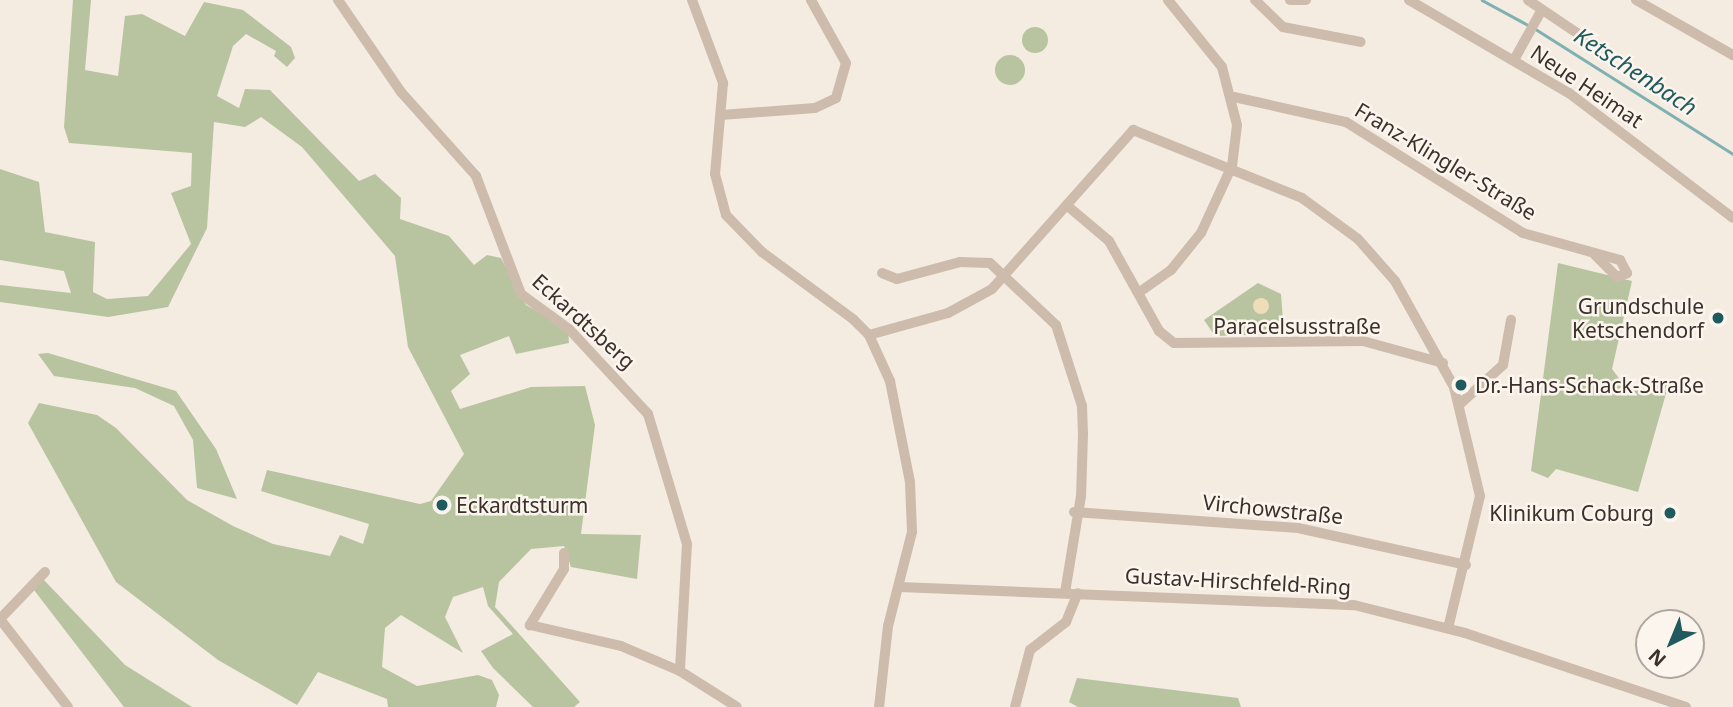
<!DOCTYPE html>
<meta charset="utf-8">
<style>
body{margin:0}
#map{position:relative;width:1733px;height:707px;overflow:hidden;background:#f4ebe1;font-family:"Noto Sans",sans-serif}
div>[style]{position:absolute}
[style*='--x']{left:calc(var(--x)*1px);top:calc(var(--y)*1px);width:calc(var(--w)*1px);rotate:calc(var(--a)*1deg)}
.green>*{inset:0;background:#b8c4a0}
.round{border-radius:50%}
.sand>*{inset:0;background:#efdcb8}
.stream>*{height:2.5px;margin:-1.25px;padding:0 1.25px;transform-origin:1.25px;border-radius:1.25px;background:#7fb0b2}
.minor>*{height:10px;margin:-5px;padding:0 5px;transform-origin:5px;border-radius:5px;background:#cdbbac}
.dots>*{width:19px;height:19px;translate:-50% -50%;box-sizing:border-box;border:4px solid #fbf5ee;border-radius:50%}
span{translate:-50% -50%;white-space:nowrap;text-align:center;line-height:1.15;-webkit-text-stroke:5px #fbf5ee;paint-order:stroke}
.street-label{font-size:21px;color:#3b302b}
.poi-label{font-size:21px;color:#3b302b}
.right{translate:-100% -50%;text-align:right}
.left{translate:0 -50%;text-align:left}
.water-label{font-size:23px;color:#1f5a5e;font-style:italic}
.north{position:absolute;left:1635px;top:609px;width:70px;height:70px;box-sizing:border-box;background:#fbf5ee;border:2px solid #aea6a0;border-radius:50%;rotate:223deg;font-size:19px;font-weight:700;line-height:28px;text-align:center;color:#3b302b}
.north::after{content:'';display:block;margin:auto;width:24px;height:32px;background:#1f5a5e;clip-path:polygon(50% 0,100% 100%,50% 72%,0 100%)}
</style>
<div id="map">
<div class="green">
<div style="clip-path:polygon(73px 0,91px 0,85px 70px,118px 76px,125px 16px,142px 14px,185px 36px,204px 2px,243px 10px,291px 47px,295px 58px,287px 67px,274px 56px,276px 51px,246px 34px,233px 46px,217px 96px,239px 108px,245px 89px,270px 90px,359px 181px,375px 174px,401px 198px,400px 219px,449px 236px,474px 265px,487px 255px,501px 258px,526px 305px,568px 329px,569px 343px,516px 354px,509px 336px,460px 355px,470px 374px,451px 391px,460px 409px,531px 387px,585px 386px,595px 425px,581px 534px,641px 535px,637px 579px,571px 567px,564px 546px,531px 549px,499px 582px,495px 607px,580px 702px,574px 707px,533px 707px,493px 668px,481px 651px,513px 634px,488px 606px,483px 587px,453px 597px,445px 617px,463px 653px,401px 615px,385px 628px,382px 667px,417px 686px,478px 675px,492px 680px,499px 695px,496px 707px,388px 707px,387px 699px,318px 672px,297px 705px,218px 660px,116px 582px,28px 423px,39px 403px,97px 415px,116px 428px,187px 500px,233px 526px,273px 544px,330px 556px,340px 535px,363px 544px,369px 524px,261px 491px,267px 470px,420px 504px,431px 501px,464px 454px,408px 347px,395px 256px,302px 147px,261px 117px,245px 127px,214px 122px,207px 228px,168px 307px,108px 317px,0 302px,0 285px,71px 293px,64px 271px,0 260px,0 169px,39px 182px,45px 232px,95px 242px,93px 292px,107px 299px,148px 296px,191px 244px,171px 193px,191px 186px,192px 153px,69px 143px,64px 127px)"></div>
<div class="round" style="left:1022px;top:27px;width:26px;height:26px"></div>
<div class="round" style="left:995px;top:55px;width:30px;height:30px"></div>
<div style="clip-path:polygon(1558px 263px,1632px 281px,1612px 369px,1621px 381px,1652px 391px,1656px 380px,1669px 383px,1638px 492px,1556px 469px,1548px 478px,1531px 471px)"></div>
<div style="clip-path:polygon(1258px 283px,1281px 294px,1284px 334px,1215px 336px,1204px 320px)"></div>
<div style="clip-path:polygon(48px 353px,176px 391px,216px 449px,237px 499px,197px 488px,193px 440px,174px 406px,135px 388px,54px 376px,38px 354px)"></div>
<div style="clip-path:polygon(43px 579px,125px 665px,192px 707px,124px 707px,34px 590px)"></div>
<div style="clip-path:polygon(1077px 678px,1238px 698px,1241px 707px,1078px 707px,1069px 702px)"></div>
</div>
<div class="sand">
<div class="round" style="left:1253px;top:298px;width:16px;height:16px"></div>
</div>
<div class="stream">
<div style="--x:1482;--y:0;--w:52;--a:28.5"></div>
<div style="--x:1534;--y:28;--w:236;--a:32.3"></div>
</div>
<div class="minor">
<div style="--x:338;--y:0;--w:112;--a:55.6"></div>
<div style="--x:401;--y:92;--w:113;--a:48.2"></div>
<div style="--x:476;--y:176;--w:126;--a:69.1"></div>
<div style="--x:521;--y:294;--w:59;--a:36.1"></div>
<div style="--x:569;--y:329;--w:116;--a:47.1"></div>
<div style="--x:648;--y:414;--w:136;--a:73.3"></div>
<div style="--x:687;--y:544;--w:127;--a:93.2"></div>
<div style="--x:692;--y:0;--w:89;--a:69.5"></div>
<div style="--x:723;--y:83;--w:91;--a:95"></div>
<div style="--x:715;--y:174;--w:42;--a:75"></div>
<div style="--x:726;--y:215;--w:52;--a:45.8"></div>
<div style="--x:762;--y:252;--w:113;--a:36.4"></div>
<div style="--x:853;--y:319;--w:23;--a:45"></div>
<div style="--x:869;--y:335;--w:51;--a:65.5"></div>
<div style="--x:890;--y:381;--w:103;--a:78.8"></div>
<div style="--x:910;--y:482;--w:50;--a:87.7"></div>
<div style="--x:912;--y:532;--w:97;--a:104.3"></div>
<div style="--x:888;--y:626;--w:81;--a:96.3"></div>
<div style="--x:1255;--y:0;--w:39;--a:44"></div>
<div style="--x:1283;--y:27;--w:79;--a:10.9"></div>
<div style="--x:1290;--y:0;--w:16;--a:0"></div>
<div style="--x:1409;--y:0;--w:185;--a:30.2"></div>
<div style="--x:1569;--y:93;--w:206;--a:37.3"></div>
<div style="--x:1528;--y:0;--w:92;--a:33.9"></div>
<div style="--x:1636;--y:0;--w:112;--a:29.6"></div>
<div style="--x:1514;--y:60;--w:54;--a:-61"></div>
<div style="--x:1234;--y:97;--w:115;--a:12.6"></div>
<div style="--x:1346;--y:122;--w:209;--a:32.1"></div>
<div style="--x:1523;--y:233;--w:101;--a:15.6"></div>
<div style="--x:1620;--y:260;--w:15;--a:62"></div>
<div style="--x:1627;--y:273;--w:11;--a:158"></div>
<div style="--x:1617;--y:277;--w:31;--a:-135"></div>
<div style="--x:721;--y:115;--w:94;--a:-4.3"></div>
<div style="--x:815;--y:108;--w:23;--a:-25"></div>
<div style="--x:836;--y:98;--w:36;--a:-74"></div>
<div style="--x:846;--y:63;--w:72;--a:-119.1"></div>
<div style="--x:1070;--y:208;--w:51;--a:40.2"></div>
<div style="--x:1109;--y:241;--w:103;--a:60.9"></div>
<div style="--x:1159;--y:331;--w:19;--a:39"></div>
<div style="--x:1174;--y:343;--w:189;--a:-0.6"></div>
<div style="--x:1363;--y:341;--w:83;--a:15.4"></div>
<div style="--x:882;--y:273;--w:16;--a:22"></div>
<div style="--x:897;--y:279;--w:65;--a:-15.1"></div>
<div style="--x:960;--y:262;--w:30;--a:2"></div>
<div style="--x:990;--y:263;--w:91;--a:43.2"></div>
<div style="--x:1056;--y:325;--w:85;--a:72.2"></div>
<div style="--x:1082;--y:406;--w:28;--a:88"></div>
<div style="--x:1083;--y:434;--w:62;--a:91.8"></div>
<div style="--x:1081;--y:496;--w:98;--a:99.4"></div>
<div style="--x:1141;--y:291;--w:37;--a:-35"></div>
<div style="--x:1171;--y:270;--w:48;--a:-51"></div>
<div style="--x:1201;--y:233;--w:74;--a:-65.2"></div>
<div style="--x:1232;--y:166;--w:41;--a:-83"></div>
<div style="--x:1237;--y:125;--w:60;--a:-104.5"></div>
<div style="--x:1222;--y:67;--w:86;--a:-128.9"></div>
<div style="--x:869;--y:335;--w:82;--a:-15.6"></div>
<div style="--x:948;--y:313;--w:50;--a:-28.6"></div>
<div style="--x:992;--y:289;--w:213;--a:-48.4"></div>
<div style="--x:1133;--y:130;--w:182;--a:21.9"></div>
<div style="--x:1302;--y:198;--w:69;--a:36.2"></div>
<div style="--x:1358;--y:239;--w:56;--a:48.6"></div>
<div style="--x:1395;--y:281;--w:121;--a:60.9"></div>
<div style="--x:1454;--y:387;--w:112;--a:76.6"></div>
<div style="--x:1480;--y:496;--w:136;--a:103.6"></div>
<div style="--x:1460;--y:404;--w:58;--a:-42.2"></div>
<div style="--x:1503;--y:365;--w:46;--a:-79.9"></div>
<div style="--x:1074;--y:512;--w:225;--a:4.1"></div>
<div style="--x:1298;--y:528;--w:172;--a:12.4"></div>
<div style="--x:564;--y:553;--w:16;--a:90"></div>
<div style="--x:564;--y:569;--w:66;--a:121.3"></div>
<div style="--x:530;--y:625;--w:93;--a:13"></div>
<div style="--x:621;--y:646;--w:64;--a:23"></div>
<div style="--x:680;--y:671;--w:67;--a:32.3"></div>
<div style="--x:900;--y:587;--w:454;--a:2.3"></div>
<div style="--x:1354;--y:605;--w:114;--a:14.2"></div>
<div style="--x:1465;--y:633;--w:233;--a:18.5"></div>
<div style="--x:0;--y:619;--w:111;--a:52.3"></div>
<div style="--x:0;--y:619;--w:65;--a:-46.2"></div>
<div style="--x:1015;--y:707;--w:59;--a:-75.3"></div>
<div style="--x:1030;--y:650;--w:46;--a:-37.9"></div>
<div style="--x:1066;--y:622;--w:31;--a:-68"></div>
</div>
<div class="dots">
<div style="left:1718px;top:318px;background:#1f5a5e"></div>
<div style="left:1461px;top:385px;background:#1f5a5e"></div>
<div style="left:442px;top:505px;background:#1f5a5e"></div>
<div style="left:1670px;top:513px;background:#1f5a5e"></div>
</div>
<div class="street-label">
<span style="left:1587px;top:86px;rotate:34deg">Neue Heimat</span>
<span style="left:1446px;top:161px;rotate:31deg">Franz-Klingler-Straße</span>
<span style="left:584px;top:321px;rotate:42deg">Eckardtsberg</span>
<span style="left:1297px;top:326px">Paracelsusstraße</span>
<span style="left:1273px;top:509px;rotate:6deg">Virchowstraße</span>
<span style="left:1238px;top:581px;rotate:3deg">Gustav-Hirschfeld-Ring</span>
</div>
<div class="poi-label">
<span class="right" style="left:1704px;top:318px">Grundschule<br>Ketschendorf</span>
<span class="left" style="left:1475px;top:385px">Dr.-Hans-Schack-Straße</span>
<span class="left" style="left:456px;top:505px">Eckardtsturm</span>
<span class="right" style="left:1654px;top:513px">Klinikum Coburg</span>
</div>
<div class="water-label">
<span style="left:1636px;top:71px;rotate:33deg">Ketschenbach</span>
</div>
<div class="north">N</div>
</div>
